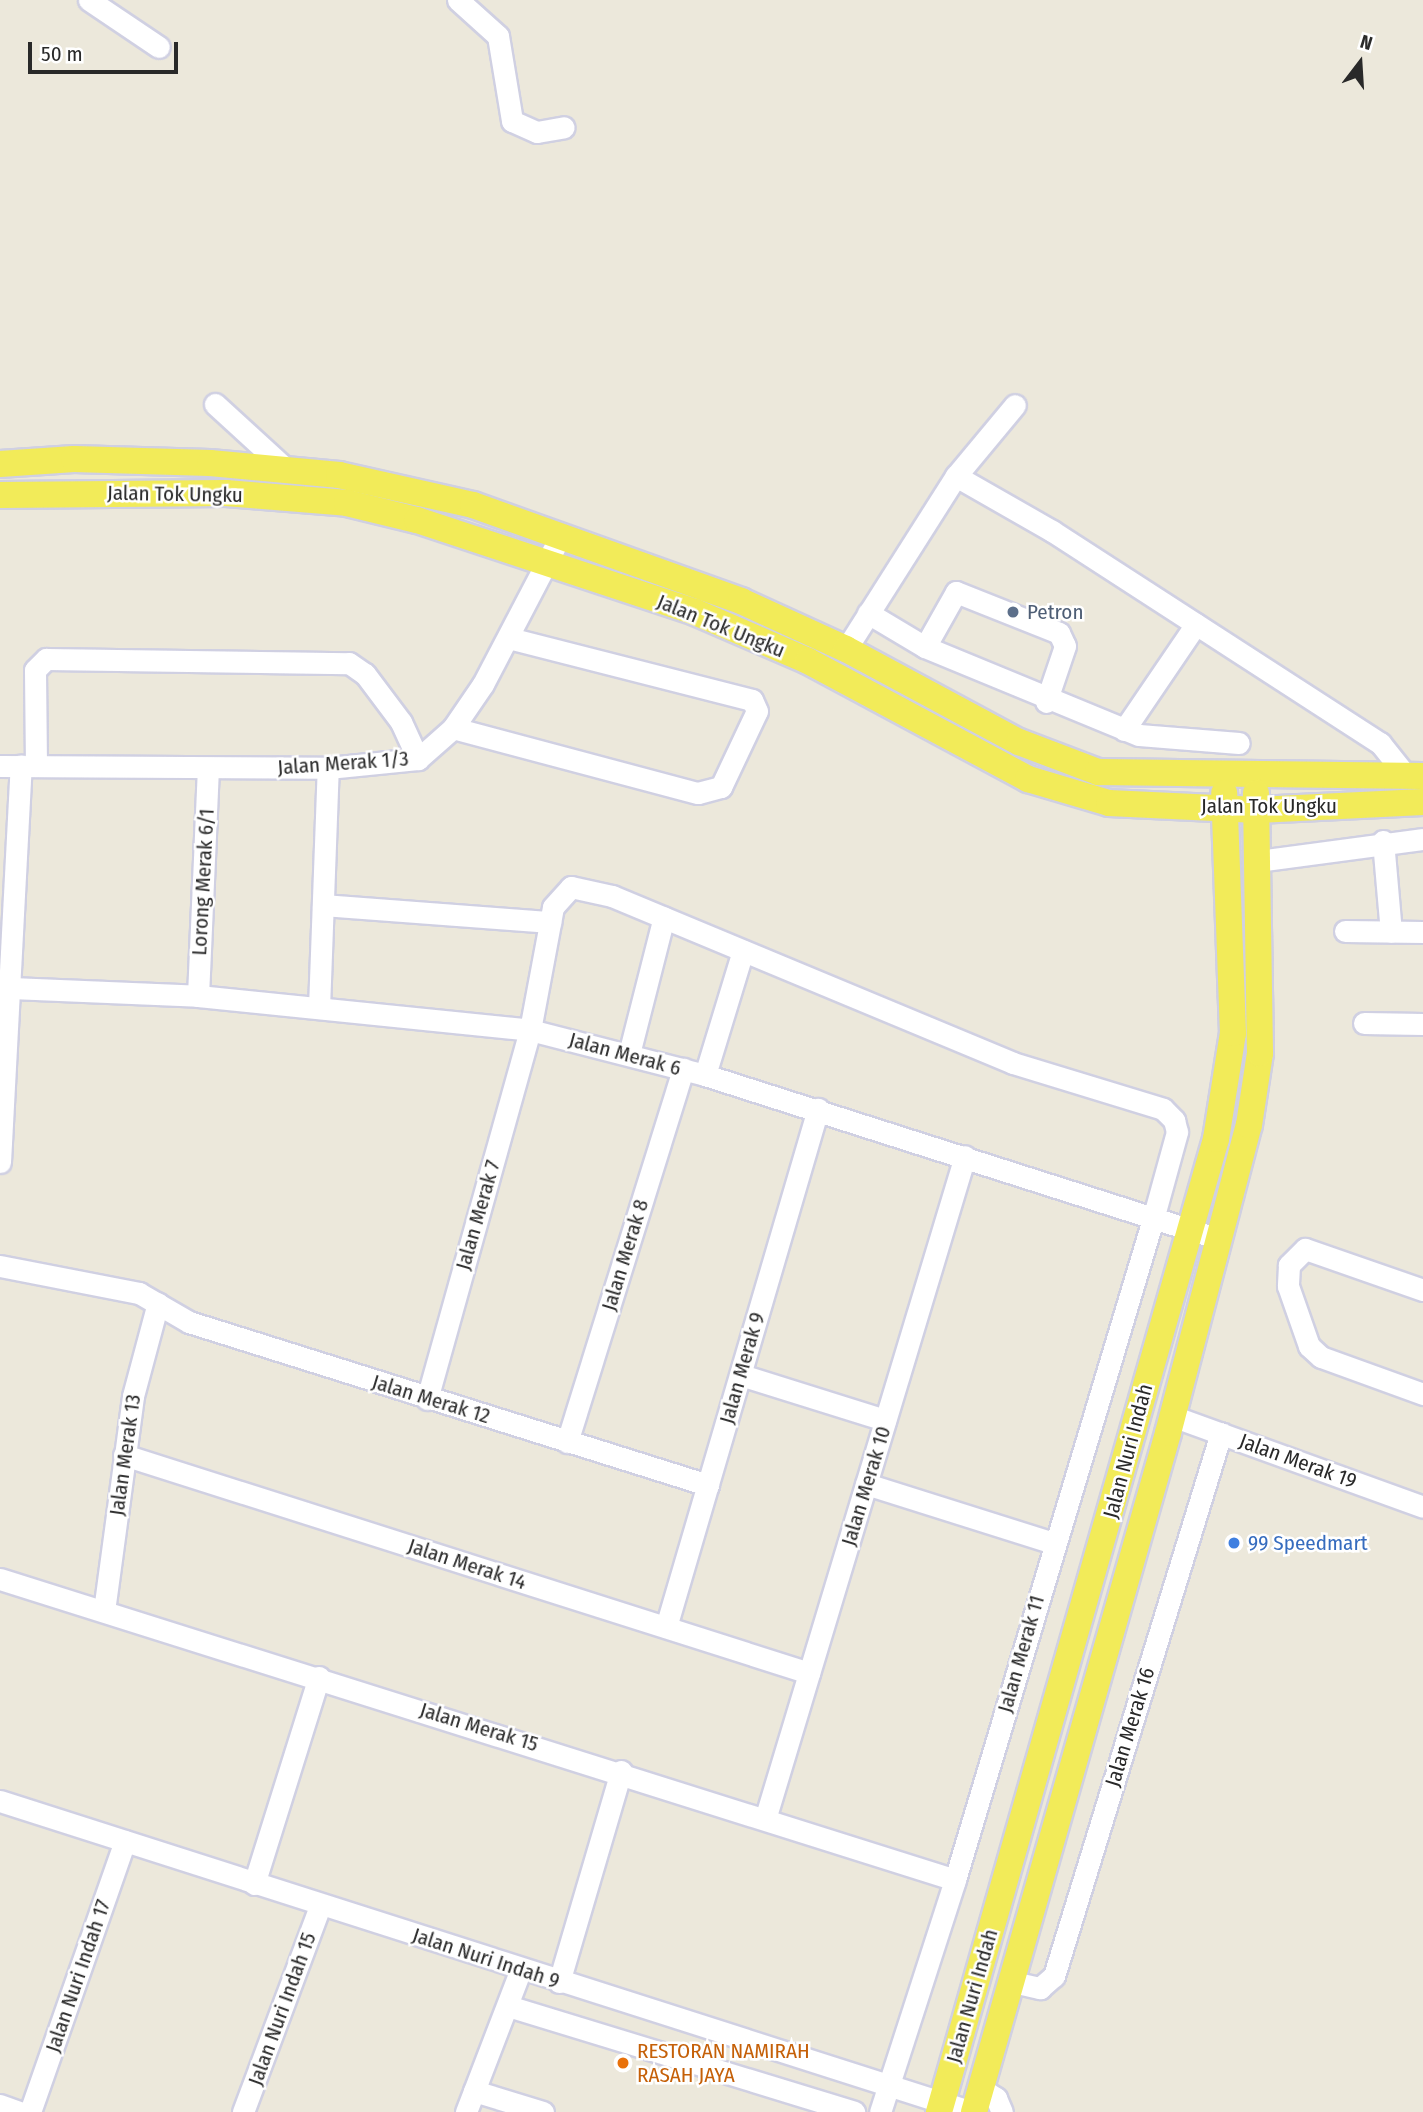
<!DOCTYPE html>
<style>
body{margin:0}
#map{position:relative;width:1423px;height:2112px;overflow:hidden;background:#ece8db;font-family:"Fira Sans Condensed",sans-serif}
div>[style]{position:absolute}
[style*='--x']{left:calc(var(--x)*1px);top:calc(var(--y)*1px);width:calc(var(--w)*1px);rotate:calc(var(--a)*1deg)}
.roads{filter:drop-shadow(2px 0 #d0d0e2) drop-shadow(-2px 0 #d0d0e2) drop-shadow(0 2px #d0d0e2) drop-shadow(0 -2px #d0d0e2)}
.minor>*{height:21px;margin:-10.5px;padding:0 10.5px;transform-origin:10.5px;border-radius:10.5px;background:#fff}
.major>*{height:26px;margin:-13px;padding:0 13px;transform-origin:13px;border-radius:13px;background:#f2eb59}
.dots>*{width:19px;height:19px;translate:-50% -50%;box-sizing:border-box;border:4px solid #fff;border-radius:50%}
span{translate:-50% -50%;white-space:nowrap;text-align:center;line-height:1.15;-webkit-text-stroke:5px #fff;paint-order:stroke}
.street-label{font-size:21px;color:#292929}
.service-label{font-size:21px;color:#4e5e75}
.left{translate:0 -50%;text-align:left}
.shop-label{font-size:21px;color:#366cbe}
.food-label{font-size:21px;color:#c56008}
.north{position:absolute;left:1325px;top:28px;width:70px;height:70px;-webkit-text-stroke:5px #fff;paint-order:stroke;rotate:17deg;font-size:19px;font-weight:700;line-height:28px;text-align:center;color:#292929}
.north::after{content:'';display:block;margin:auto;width:24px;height:32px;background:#292929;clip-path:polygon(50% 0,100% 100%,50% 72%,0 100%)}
.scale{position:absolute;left:28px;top:42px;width:150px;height:32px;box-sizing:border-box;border:4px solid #292929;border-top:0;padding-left:9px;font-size:21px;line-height:24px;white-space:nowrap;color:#292929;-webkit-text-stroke:5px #fff;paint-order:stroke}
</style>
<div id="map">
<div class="roads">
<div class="minor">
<div style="--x:89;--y:0;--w:84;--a:33.9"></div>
<div style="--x:458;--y:0;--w:54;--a:42"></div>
<div style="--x:498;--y:36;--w:86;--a:80.6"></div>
<div style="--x:512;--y:121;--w:27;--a:24"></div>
<div style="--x:537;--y:132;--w:27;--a:-10"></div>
<div style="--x:215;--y:404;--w:98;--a:42.5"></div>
<div style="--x:956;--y:476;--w:111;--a:29.8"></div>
<div style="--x:1052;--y:531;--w:391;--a:32.9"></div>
<div style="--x:1380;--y:743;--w:43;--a:51.5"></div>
<div style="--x:868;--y:613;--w:66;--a:30.8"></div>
<div style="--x:925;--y:647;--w:231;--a:22.4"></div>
<div style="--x:1139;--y:735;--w:100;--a:4.6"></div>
<div style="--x:925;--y:647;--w:63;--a:-60.6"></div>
<div style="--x:956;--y:592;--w:111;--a:21.7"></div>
<div style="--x:1059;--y:633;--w:14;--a:65"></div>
<div style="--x:1065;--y:646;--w:59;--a:108.7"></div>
<div style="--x:846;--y:649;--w:205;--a:-57.6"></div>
<div style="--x:956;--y:476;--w:92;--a:-50.3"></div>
<div style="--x:453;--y:728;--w:253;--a:14.9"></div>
<div style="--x:698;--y:793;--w:24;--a:-15"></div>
<div style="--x:721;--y:787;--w:84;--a:-64.7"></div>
<div style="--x:757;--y:711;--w:12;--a:-114"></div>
<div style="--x:752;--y:700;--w:251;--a:-165.7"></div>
<div style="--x:1124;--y:730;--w:128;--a:-55.8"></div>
<div style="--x:0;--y:766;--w:328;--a:0.3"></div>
<div style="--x:328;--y:768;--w:90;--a:-5.7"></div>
<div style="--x:418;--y:759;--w:47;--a:-41.5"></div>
<div style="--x:453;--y:728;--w:53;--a:-55.7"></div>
<div style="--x:483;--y:684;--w:168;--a:-62.4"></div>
<div style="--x:36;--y:766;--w:96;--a:-90.6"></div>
<div style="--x:35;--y:670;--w:16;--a:-45"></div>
<div style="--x:46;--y:659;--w:303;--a:0.8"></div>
<div style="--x:349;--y:663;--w:19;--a:35"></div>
<div style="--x:365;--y:674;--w:60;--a:53.1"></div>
<div style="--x:401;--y:722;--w:41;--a:65.3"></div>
<div style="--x:1383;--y:841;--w:91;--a:85"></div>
<div style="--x:1258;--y:861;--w:166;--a:-7.6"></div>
<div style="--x:323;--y:905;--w:228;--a:4.3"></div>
<div style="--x:1345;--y:931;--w:78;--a:0.7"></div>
<div style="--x:11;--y:988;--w:187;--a:2.4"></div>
<div style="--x:198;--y:996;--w:334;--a:5.8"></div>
<div style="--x:530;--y:1030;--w:181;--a:14.4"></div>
<div style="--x:705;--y:1075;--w:536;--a:17.69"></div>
<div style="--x:198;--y:996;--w:227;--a:-87.5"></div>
<div style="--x:319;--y:1008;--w:240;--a:-87.9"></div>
<div style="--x:1364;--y:1023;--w:59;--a:1"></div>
<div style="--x:629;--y:1054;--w:141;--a:-75.7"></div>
<div style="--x:705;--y:1075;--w:130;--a:-73"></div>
<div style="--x:0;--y:1162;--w:397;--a:-87"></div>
<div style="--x:0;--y:1266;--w:142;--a:11"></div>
<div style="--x:139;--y:1293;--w:58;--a:30.1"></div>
<div style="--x:189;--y:1322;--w:544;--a:17.44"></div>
<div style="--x:1423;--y:1290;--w:125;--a:-160.8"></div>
<div style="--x:1305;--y:1249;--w:23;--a:135"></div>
<div style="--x:1289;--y:1265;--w:21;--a:93"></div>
<div style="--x:1288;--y:1286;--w:64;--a:70.7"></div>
<div style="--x:1309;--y:1346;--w:16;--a:43"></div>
<div style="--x:1321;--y:1357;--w:109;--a:19.9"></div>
<div style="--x:741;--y:1375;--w:151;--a:17.4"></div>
<div style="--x:427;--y:1399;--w:383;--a:-74.4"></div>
<div style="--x:530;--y:1030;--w:125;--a:-79.4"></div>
<div style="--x:553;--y:907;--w:27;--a:-48"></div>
<div style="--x:571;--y:887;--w:42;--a:12.4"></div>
<div style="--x:612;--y:896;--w:434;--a:22.6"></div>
<div style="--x:1013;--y:1063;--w:157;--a:17"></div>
<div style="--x:1163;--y:1109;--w:16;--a:45"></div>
<div style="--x:1174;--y:1120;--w:12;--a:76"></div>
<div style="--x:1177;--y:1132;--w:90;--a:105.4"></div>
<div style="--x:1153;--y:1219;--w:690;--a:106.68"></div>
<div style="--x:955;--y:1880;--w:244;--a:107.9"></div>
<div style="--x:1172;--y:1416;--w:267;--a:19.9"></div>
<div style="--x:567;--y:1442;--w:391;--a:-72.7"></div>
<div style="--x:124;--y:1455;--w:719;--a:17.65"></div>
<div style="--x:866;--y:1484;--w:196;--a:17.5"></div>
<div style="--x:0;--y:1579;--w:1001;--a:17.49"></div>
<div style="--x:104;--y:1611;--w:217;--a:-82.3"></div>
<div style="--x:133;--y:1396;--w:96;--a:-75"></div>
<div style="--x:666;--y:1627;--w:540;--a:-73.65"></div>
<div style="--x:0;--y:1801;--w:1021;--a:17.74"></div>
<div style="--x:766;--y:1816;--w:689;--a:-73.22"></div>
<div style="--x:254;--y:1884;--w:217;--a:-72.6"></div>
<div style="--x:559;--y:1982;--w:220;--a:-73.6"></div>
<div style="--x:1013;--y:1982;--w:28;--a:13"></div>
<div style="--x:1040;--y:1988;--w:18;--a:-41"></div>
<div style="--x:1054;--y:1976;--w:568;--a:-72.9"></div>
<div style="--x:508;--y:2006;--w:362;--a:17"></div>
<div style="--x:982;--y:2089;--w:17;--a:33"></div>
<div style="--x:996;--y:2098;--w:15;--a:67"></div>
<div style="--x:474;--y:2091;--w:72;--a:16.9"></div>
<div style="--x:0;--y:2105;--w:20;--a:20"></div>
<div style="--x:30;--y:2112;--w:287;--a:-70.7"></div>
<div style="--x:243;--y:2112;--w:220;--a:-69.5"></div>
<div style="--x:466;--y:2112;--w:153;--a:-69"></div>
</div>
<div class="major">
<div style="--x:0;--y:464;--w:74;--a:-3.9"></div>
<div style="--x:74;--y:459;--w:136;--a:1.7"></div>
<div style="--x:210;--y:463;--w:130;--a:5.3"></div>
<div style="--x:339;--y:475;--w:137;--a:12.6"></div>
<div style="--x:473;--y:505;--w:285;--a:19.7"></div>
<div style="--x:741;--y:601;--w:115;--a:24.6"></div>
<div style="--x:846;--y:649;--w:196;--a:28.3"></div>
<div style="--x:1019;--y:742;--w:85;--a:20.8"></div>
<div style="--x:1098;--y:772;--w:325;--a:0.7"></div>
<div style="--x:0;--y:495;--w:226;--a:-0.5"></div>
<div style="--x:226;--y:493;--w:121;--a:4.7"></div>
<div style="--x:347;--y:503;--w:72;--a:13.7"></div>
<div style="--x:417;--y:520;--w:293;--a:18.3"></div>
<div style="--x:695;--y:612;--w:123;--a:23.4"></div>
<div style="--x:808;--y:661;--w:250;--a:28.2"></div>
<div style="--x:1028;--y:779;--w:84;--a:16.5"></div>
<div style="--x:1109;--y:803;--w:148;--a:2.7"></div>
<div style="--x:1257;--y:810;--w:166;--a:-2.8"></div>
<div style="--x:939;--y:2112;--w:1012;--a:-74.11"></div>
<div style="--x:1216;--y:1139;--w:107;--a:-80.9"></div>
<div style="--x:1233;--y:1033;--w:240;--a:-92.1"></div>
<div style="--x:974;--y:2112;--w:706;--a:-74.05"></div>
<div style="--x:1168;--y:1433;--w:318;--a:-75.3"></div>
<div style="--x:1249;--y:1125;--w:73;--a:-81.3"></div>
<div style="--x:1260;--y:1053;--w:260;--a:-90.9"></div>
</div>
</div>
<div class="dots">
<div style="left:1013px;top:612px;background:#5c6f8a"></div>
<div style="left:1234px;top:1543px;background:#3f7fe0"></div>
<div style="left:623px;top:2063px;background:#e8710a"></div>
</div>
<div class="street-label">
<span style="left:175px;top:494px;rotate:1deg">Jalan Tok Ungku</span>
<span style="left:721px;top:626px;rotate:22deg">Jalan Tok Ungku</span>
<span style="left:343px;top:763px;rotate:-4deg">Jalan Merak 1/3</span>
<span style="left:1269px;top:806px">Jalan Tok Ungku</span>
<span style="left:203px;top:882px;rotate:-87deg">Lorong Merak 6/1</span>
<span style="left:625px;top:1054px;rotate:15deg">Jalan Merak 6</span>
<span style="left:478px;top:1215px;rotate:-74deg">Jalan Merak 7</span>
<span style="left:625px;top:1255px;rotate:-73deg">Jalan Merak 8</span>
<span style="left:742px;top:1368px;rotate:-74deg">Jalan Merak 9</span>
<span style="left:431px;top:1399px;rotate:17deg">Jalan Merak 12</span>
<span style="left:1128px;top:1451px;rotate:-75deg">Jalan Nuri Indah</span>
<span style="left:125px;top:1455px;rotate:-82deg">Jalan Merak 13</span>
<span style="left:1298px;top:1461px;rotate:20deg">Jalan Merak 19</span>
<span style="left:866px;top:1486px;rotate:-73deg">Jalan Merak 10</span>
<span style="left:467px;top:1564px;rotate:18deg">Jalan Merak 14</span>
<span style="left:1021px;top:1654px;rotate:-74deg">Jalan Merak 11</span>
<span style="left:479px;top:1727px;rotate:17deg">Jalan Merak 15</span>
<span style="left:1130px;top:1727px;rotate:-73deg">Jalan Merak 16</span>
<span style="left:486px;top:1958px;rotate:18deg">Jalan Nuri Indah 9</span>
<span style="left:78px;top:1976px;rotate:-71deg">Jalan Nuri Indah 17</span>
<span style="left:972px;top:1996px;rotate:-74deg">Jalan Nuri Indah</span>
<span style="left:282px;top:2009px;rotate:-70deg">Jalan Nuri Indah 15</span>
</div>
<div class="service-label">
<span class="left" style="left:1027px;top:612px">Petron</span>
</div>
<div class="shop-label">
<span class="left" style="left:1248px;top:1543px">99 Speedmart</span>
</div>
<div class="food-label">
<span class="left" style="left:637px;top:2063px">RESTORAN NAMIRAH<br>RASAH JAYA</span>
</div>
<div class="north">N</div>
<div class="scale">50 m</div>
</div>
